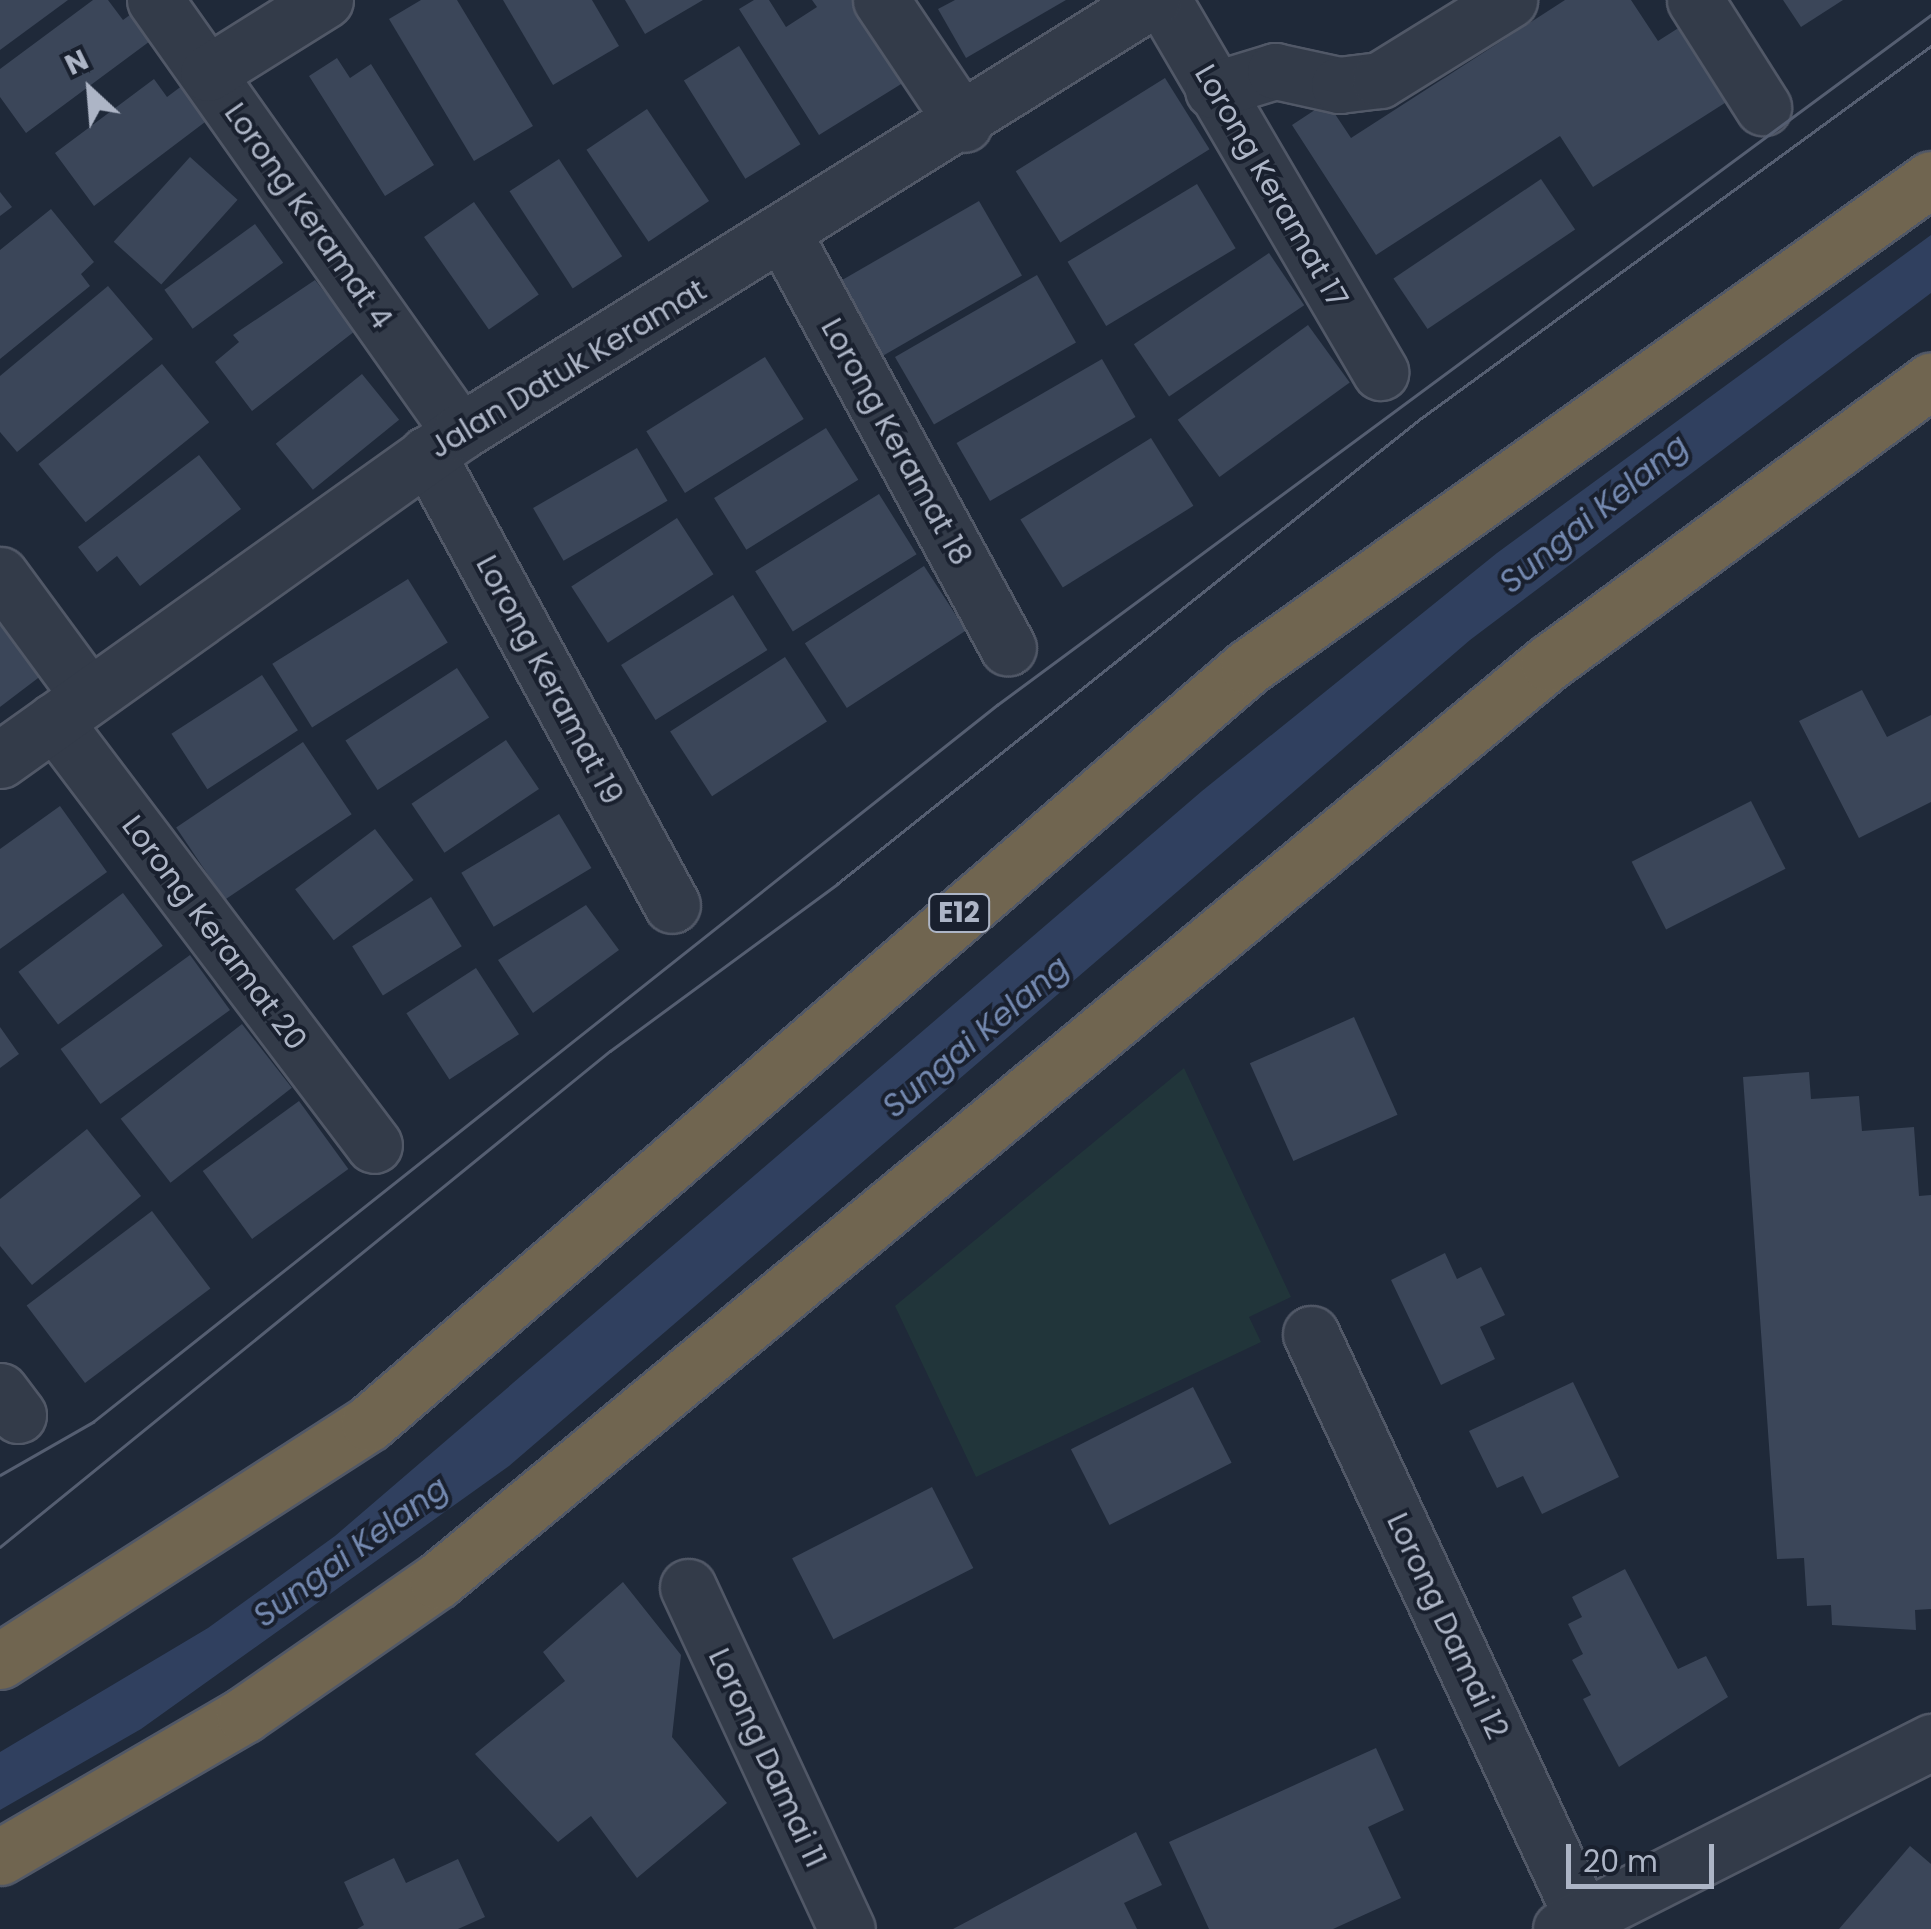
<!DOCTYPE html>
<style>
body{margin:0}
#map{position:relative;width:1931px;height:1929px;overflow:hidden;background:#1f2939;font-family:Poppins,sans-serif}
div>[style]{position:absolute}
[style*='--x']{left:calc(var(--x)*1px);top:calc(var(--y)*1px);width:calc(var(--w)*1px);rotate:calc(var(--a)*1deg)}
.green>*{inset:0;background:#21353a}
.water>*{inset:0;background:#30405f}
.building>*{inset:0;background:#3b4659;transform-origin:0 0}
.roads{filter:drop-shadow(2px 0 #515867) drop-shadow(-2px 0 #515867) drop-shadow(0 2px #515867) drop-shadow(0 -2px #515867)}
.minor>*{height:55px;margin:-27.5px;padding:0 27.5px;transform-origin:27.5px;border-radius:27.5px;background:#333b49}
.highway>*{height:55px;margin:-27.5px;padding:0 27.5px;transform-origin:27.5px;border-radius:27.5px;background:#706550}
.tram>*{height:2.5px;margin:-1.25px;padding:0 1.25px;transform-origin:1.25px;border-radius:1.25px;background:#555e71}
span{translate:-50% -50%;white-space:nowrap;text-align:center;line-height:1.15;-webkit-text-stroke:8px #19202e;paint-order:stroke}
.shield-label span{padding:2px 8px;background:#19202e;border:2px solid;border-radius:8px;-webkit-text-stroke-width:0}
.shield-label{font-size:28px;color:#adb5c6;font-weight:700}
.street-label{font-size:30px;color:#adb5c6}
.water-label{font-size:32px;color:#7489b0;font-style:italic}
.north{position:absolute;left:40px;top:40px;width:100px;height:100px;-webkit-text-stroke:8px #19202e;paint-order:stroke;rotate:334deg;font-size:28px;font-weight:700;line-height:40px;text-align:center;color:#adb5c6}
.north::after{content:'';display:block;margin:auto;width:35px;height:45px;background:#adb5c6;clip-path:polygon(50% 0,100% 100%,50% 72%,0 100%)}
.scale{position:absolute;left:1566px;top:1844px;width:148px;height:45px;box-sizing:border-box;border:5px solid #adb5c6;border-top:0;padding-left:12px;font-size:30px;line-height:35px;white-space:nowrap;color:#adb5c6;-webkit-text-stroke:8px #19202e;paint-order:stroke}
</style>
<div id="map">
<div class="green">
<div style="clip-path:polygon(1184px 1068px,1291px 1297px,1249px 1317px,1261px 1342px,976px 1477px,895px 1306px)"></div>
</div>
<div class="water">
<div style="clip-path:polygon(1931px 235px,1931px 293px,1470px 640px,509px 1466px,141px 1729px,0 1810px,0 1752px,208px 1628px,335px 1536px,1202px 791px,1497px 553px)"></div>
</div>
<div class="building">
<div style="clip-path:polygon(0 0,68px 0,0 50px)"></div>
<div style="clip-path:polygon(93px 0,108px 0,123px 20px,146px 3px,165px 30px,26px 133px,0 97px,0 69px)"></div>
<div style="clip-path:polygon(421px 0,457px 0,533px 126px,474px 161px,389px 19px)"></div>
<div style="clip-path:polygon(503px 0,592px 0,619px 46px,553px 85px)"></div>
<div style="clip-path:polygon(625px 0,703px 0,645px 34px)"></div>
<div style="clip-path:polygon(754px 0,769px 0,786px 27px,817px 7px,812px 0,855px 0,906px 81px,819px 135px,739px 9px)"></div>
<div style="clip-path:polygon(955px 0,1066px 0,966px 58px,938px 9px)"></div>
<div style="clip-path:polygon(1565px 0,1631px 0,1658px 41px,1680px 27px,1728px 101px,1593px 187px,1560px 136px,1376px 255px,1292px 125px,1327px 102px,1351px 138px)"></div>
<div style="clip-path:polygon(1783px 0,1843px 0,1801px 27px)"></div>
<div style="left:739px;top:46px;width:116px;height:65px;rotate:58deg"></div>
<div style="clip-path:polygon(337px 58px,350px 78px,371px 64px,434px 165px,385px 196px,309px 76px)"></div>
<div style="left:1165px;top:78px;width:84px;height:176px;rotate:58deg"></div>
<div style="clip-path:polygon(154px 79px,167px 97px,187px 82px,213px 116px,94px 206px,55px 153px)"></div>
<div style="left:647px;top:109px;width:111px;height:73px;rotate:56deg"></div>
<div style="left:190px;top:157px;width:64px;height:114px;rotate:42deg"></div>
<div style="left:559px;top:159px;width:116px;height:59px;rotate:57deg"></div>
<div style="left:1541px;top:179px;width:61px;height:178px;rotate:56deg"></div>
<div style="left:1197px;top:184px;width:75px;height:151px;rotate:59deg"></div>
<div style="clip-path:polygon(0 192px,12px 207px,0 216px)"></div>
<div style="left:979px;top:201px;width:86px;height:167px;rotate:60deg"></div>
<div style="left:474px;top:202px;width:113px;height:61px;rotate:55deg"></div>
<div style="clip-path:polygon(51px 209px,94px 262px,81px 274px,90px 286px,0 359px,0 250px)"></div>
<div style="left:255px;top:224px;width:48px;height:112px;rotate:54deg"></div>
<div style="left:1269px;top:253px;width:63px;height:163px;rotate:56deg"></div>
<div style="left:1037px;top:275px;width:78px;height:164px;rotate:60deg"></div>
<div style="clip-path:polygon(315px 280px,355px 331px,252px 411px,215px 362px,239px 342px,233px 335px)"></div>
<div style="clip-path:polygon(108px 286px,153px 339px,17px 452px,0 432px,0 376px)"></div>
<div style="left:1308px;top:325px;width:71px;height:161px;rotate:54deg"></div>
<div style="left:765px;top:357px;width:73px;height:140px;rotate:58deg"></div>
<div style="left:1102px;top:359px;width:67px;height:168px;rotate:60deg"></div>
<div style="left:162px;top:364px;width:75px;height:159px;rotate:51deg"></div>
<div style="left:362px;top:374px;width:59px;height:111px;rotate:51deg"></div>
<div style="left:826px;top:428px;width:61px;height:132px;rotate:58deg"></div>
<div style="left:1151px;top:438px;width:80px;height:154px;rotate:58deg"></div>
<div style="left:637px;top:448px;width:61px;height:120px;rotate:60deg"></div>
<div style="clip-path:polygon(199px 455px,241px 509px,140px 586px,117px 556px,97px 572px,78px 547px)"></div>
<div style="left:879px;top:494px;width:71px;height:146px;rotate:58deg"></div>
<div style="left:677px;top:518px;width:67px;height:126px;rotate:57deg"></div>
<div style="left:924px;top:566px;width:77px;height:142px;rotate:57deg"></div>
<div style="left:408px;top:579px;width:75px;height:160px;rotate:58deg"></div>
<div style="left:733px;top:595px;width:65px;height:132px;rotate:58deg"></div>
<div style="clip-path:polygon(0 610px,46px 672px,0 707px)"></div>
<div style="left:785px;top:657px;width:77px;height:137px;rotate:57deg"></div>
<div style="left:457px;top:668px;width:59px;height:133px;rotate:57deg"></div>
<div style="left:262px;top:675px;width:66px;height:108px;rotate:57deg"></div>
<div style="clip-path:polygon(1862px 690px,1887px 737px,1931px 715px,1931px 802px,1859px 838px,1799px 721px)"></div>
<div style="left:506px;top:740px;width:59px;height:114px;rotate:56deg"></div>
<div style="left:303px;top:742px;width:87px;height:153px;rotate:56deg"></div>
<div style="left:1751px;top:801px;width:76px;height:134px;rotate:63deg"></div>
<div style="clip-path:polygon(60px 806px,107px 872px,0 949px,0 849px)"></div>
<div style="left:559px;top:814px;width:63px;height:114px;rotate:59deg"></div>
<div style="left:375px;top:829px;width:64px;height:100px;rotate:53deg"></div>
<div style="left:123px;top:893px;width:66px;height:131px;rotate:53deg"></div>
<div style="left:431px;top:897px;width:58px;height:93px;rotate:58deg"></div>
<div style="clip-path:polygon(586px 905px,619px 950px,533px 1013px,498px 960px)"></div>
<div style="left:190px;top:955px;width:68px;height:160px;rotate:54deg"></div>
<div style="left:476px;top:968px;width:79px;height:83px;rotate:57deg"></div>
<div style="left:1354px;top:1017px;width:107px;height:114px;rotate:66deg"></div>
<div style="left:242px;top:1024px;width:81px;height:154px;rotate:52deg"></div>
<div style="clip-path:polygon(0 1027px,19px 1054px,0 1068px)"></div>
<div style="clip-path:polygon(1809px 1072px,1811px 1099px,1859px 1096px,1862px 1131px,1914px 1127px,1919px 1196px,1931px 1195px,1931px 1609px,1915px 1610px,1916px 1630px,1832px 1625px,1831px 1605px,1807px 1606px,1804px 1558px,1777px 1559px,1743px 1077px)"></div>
<div style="left:299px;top:1101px;width:84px;height:119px;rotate:54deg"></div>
<div style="clip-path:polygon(87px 1129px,141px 1196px,32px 1285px,0 1246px,0 1199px)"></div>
<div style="left:152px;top:1211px;width:97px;height:157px;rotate:53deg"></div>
<div style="clip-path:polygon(1445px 1253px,1457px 1279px,1481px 1267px,1505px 1315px,1480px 1327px,1495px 1359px,1441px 1385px,1391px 1280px)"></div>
<div style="clip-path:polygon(1573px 1382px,1619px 1477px,1542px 1514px,1523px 1476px,1497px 1488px,1469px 1431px)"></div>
<div style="left:1193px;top:1387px;width:85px;height:137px;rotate:63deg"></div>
<div style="left:932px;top:1487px;width:91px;height:157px;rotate:63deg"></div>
<div style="clip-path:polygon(1625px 1569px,1678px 1669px,1706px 1656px,1728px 1697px,1619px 1767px,1583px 1699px,1591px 1695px,1572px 1660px,1583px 1654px,1568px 1624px,1582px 1617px,1572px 1597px)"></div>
<div style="clip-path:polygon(623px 1582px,681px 1655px,672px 1737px,727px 1803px,637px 1878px,591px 1816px,558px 1842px,475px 1754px,565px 1681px,543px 1652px)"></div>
<div style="clip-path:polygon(1376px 1748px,1404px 1810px,1368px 1827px,1401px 1898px,1333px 1929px,1209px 1929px,1169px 1842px)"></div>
<div style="clip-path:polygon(1136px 1832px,1162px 1885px,1124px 1903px,1137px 1929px,953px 1929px)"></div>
<div style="clip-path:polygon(1910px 1846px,1931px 1864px,1931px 1929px,1839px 1929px)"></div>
<div style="clip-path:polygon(394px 1858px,406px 1883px,458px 1859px,485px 1917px,458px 1929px,357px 1929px,364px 1925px,344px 1882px)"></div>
</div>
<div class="roads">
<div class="minor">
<div style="--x:155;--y:0;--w:529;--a:54.78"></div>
<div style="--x:881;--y:0;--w:149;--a:56.2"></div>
<div style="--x:1163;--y:0;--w:431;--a:59.7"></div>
<div style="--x:1695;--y:0;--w:127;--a:57.6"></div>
<div style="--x:208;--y:73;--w:138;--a:-32"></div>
<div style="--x:1213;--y:90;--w:65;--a:-17"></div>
<div style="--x:1275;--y:71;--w:66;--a:12.3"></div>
<div style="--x:1339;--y:85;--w:41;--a:-7"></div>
<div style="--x:1380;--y:80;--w:152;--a:-31.8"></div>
<div style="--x:785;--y:237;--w:467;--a:61.5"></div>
<div style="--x:427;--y:454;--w:513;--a:61.49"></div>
<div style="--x:0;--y:575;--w:150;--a:53.7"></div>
<div style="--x:54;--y:721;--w:531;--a:52.96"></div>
<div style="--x:0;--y:760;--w:565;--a:-35.49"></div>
<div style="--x:460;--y:432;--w:816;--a:-31.98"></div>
<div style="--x:1311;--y:1334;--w:645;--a:65.06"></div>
<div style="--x:0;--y:1391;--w:30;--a:53"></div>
<div style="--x:688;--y:1587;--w:377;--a:65.1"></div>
<div style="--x:1561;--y:1929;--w:415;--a:-26.8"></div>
</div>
<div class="highway">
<div style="--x:0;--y:1661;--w:439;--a:-32.8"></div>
<div style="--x:369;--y:1423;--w:1159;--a:-40.7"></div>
<div style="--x:1248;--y:667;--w:839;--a:-35.55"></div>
<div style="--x:0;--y:1857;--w:282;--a:-30.2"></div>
<div style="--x:244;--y:1715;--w:235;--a:-34.8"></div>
<div style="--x:437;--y:1581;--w:1441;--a:-39.57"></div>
<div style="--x:1548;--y:663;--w:476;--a:-36.4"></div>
</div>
</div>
<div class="tram">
<div style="--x:0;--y:1475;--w:107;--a:-29.7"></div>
<div style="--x:93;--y:1422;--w:1154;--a:-38.42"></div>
<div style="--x:997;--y:705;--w:1161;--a:-36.46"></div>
<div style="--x:0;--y:1547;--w:786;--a:-39.12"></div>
<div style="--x:610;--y:1051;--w:282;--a:-36.3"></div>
<div style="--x:837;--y:884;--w:746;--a:-38.58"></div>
<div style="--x:1420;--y:419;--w:633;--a:-36.13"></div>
</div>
<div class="shield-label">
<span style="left:959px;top:913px">E12</span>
</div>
<div class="street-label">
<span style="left:1271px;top:186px;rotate:60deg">Lorong Keramat 17</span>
<span style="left:308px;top:216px;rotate:55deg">Lorong Keramat 4</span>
<span style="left:568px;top:369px;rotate:-31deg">Jalan Datuk Keramat</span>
<span style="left:896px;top:442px;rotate:61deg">Lorong Keramat 18</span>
<span style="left:549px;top:680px;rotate:62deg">Lorong Keramat 19</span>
<span style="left:214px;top:933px;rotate:53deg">Lorong Keramat 20</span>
<span style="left:1447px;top:1626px;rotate:65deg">Lorong Damai 12</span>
<span style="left:767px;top:1758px;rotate:65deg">Lorong Damai 11</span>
</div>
<div class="water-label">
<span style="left:1594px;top:514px;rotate:-39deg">Sungai Kelang</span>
<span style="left:976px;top:1037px;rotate:-40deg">Sungai Kelang</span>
<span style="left:351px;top:1552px;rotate:-36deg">Sungai Kelang</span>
</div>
<div class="north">N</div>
<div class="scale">20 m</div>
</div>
